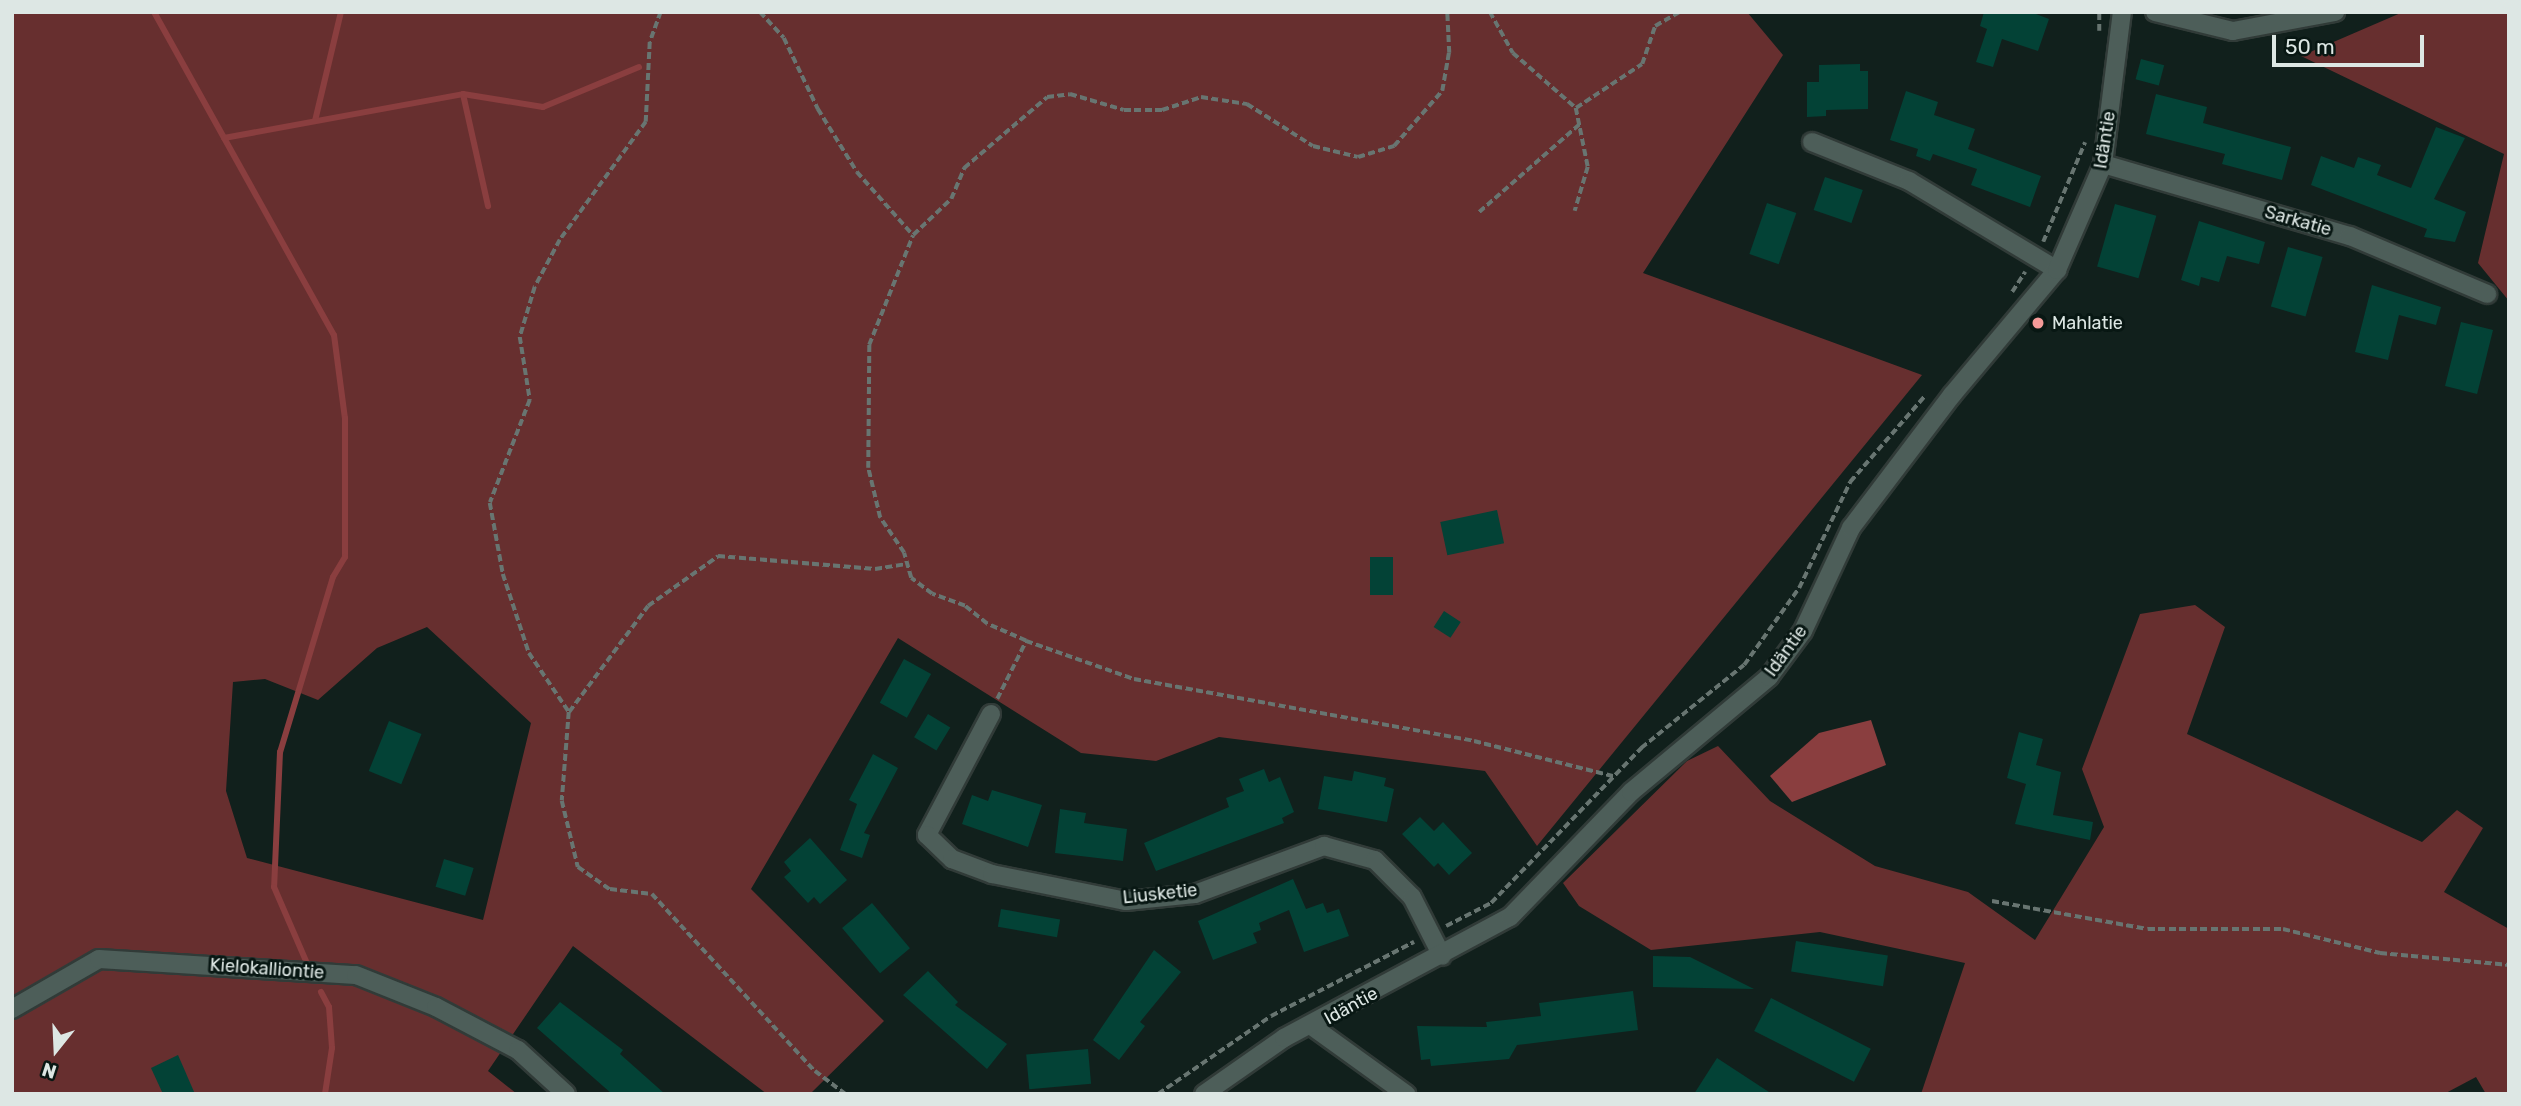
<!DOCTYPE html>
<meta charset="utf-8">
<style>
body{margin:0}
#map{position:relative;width:2521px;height:1106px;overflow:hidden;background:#11201c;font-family:Rubik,sans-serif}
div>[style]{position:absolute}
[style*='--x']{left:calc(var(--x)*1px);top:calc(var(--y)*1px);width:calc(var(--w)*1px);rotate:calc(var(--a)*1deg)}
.green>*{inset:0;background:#672f2f}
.water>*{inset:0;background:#8a3e3f}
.stream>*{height:6px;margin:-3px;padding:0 3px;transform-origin:3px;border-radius:3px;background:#8a3e3f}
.building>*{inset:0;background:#034236;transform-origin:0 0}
.path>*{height:3.5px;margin-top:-1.75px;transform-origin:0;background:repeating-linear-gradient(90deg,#687571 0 7px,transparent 0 10.5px)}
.roads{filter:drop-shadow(2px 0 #313b38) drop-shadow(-2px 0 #313b38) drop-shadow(0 2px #313b38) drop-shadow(0 -2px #313b38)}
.minor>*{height:18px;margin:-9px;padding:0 9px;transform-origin:9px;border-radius:9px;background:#4d5e59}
.tertiary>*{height:18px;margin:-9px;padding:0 9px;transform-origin:9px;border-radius:9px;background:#4d5e59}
.dots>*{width:19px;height:19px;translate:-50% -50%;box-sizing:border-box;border:4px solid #081713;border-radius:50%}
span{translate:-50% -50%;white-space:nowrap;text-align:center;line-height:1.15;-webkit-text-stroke:6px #081713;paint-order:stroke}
.street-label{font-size:18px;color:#dde7e4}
.poi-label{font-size:18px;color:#dde7e4}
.left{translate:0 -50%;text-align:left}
.frame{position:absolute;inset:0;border:14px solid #dde7e4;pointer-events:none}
.north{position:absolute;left:21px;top:1015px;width:70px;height:70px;-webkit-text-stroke:5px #081713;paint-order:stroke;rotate:198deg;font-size:19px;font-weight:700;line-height:28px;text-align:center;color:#dde7e4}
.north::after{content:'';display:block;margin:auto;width:24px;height:32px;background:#dde7e4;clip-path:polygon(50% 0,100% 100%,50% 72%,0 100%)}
.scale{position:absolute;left:2272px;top:35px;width:152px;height:32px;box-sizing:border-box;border:4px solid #dde7e4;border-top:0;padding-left:9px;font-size:21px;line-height:24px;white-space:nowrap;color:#dde7e4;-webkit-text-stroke:5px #081713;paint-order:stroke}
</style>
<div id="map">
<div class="green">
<div style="clip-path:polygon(evenodd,12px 12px,1747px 12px,1783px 55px,1643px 273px,1922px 375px,1537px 846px,1485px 771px,1219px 737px,1156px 761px,1081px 753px,898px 638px,751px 889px,884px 1021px,810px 1094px,767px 1094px,573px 946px,488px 1071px,517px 1094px,12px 1094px,12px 12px,427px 627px,531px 723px,483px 920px,247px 858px,226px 791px,233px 682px,265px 679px,318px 700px,377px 648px,427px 627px)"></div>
<div style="clip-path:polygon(2403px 12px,2509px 12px,2509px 301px,2478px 263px,2504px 154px,2301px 56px)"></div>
<div style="clip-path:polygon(2195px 605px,2225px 627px,2187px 734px,2422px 842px,2457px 810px,2483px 828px,2444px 892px,2509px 929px,2509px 1094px,2486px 1094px,2476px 1077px,2444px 1094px,1921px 1094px,1965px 963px,1820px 932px,1651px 950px,1579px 906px,1563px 883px,1687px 761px,1718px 746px,1770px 801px,1875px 866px,1968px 892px,2035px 940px,2104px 827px,2082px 769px,2140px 614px)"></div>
</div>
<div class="water">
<div style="clip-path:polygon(1871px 720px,1886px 765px,1792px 802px,1770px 776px,1819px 733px)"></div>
</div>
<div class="stream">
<div style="--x:154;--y:12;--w:370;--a:60.9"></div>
<div style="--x:334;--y:335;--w:84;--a:82.5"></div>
<div style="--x:345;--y:418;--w:139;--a:90"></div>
<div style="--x:345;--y:557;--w:23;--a:121"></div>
<div style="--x:333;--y:577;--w:183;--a:106.8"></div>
<div style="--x:280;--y:752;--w:135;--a:92.5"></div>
<div style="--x:274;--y:887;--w:81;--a:66.6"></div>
<div style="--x:463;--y:94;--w:115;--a:77.4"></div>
<div style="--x:315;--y:121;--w:112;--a:-76.6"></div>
<div style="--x:224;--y:138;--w:243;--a:-10.4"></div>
<div style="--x:463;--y:94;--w:81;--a:9.2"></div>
<div style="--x:543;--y:107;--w:104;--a:-22.6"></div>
<div style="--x:321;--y:992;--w:17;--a:62"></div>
<div style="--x:329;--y:1007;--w:41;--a:85.8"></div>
<div style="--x:332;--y:1048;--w:47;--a:98.7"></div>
</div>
<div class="building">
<div style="clip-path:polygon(1984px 12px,2031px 12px,2049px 19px,2038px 51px,2002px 39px,1993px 67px,1976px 62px,1987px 29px,1980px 26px)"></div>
<div style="left:2141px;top:59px;width:24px;height:21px;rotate:15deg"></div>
<div style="clip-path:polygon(1860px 64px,1860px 71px,1868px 71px,1868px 109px,1826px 110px,1826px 116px,1807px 117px,1807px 82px,1819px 82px,1819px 65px)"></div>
<div style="clip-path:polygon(1906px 91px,1938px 102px,1934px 115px,1975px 129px,1968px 149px,2041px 176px,2030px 207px,1971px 185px,1977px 169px,1933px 154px,1930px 161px,1916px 156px,1918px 149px,1890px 140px)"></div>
<div style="clip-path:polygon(2156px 94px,2207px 107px,2203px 123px,2291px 147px,2282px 180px,2222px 164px,2225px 154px,2146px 134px)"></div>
<div style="clip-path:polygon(2436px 127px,2465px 138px,2434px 199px,2466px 212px,2455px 242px,2424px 237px,2427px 229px,2311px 185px,2321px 156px,2354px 168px,2358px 157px,2381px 165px,2377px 175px,2411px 188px)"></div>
<div style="left:1825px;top:177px;width:40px;height:35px;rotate:19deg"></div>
<div style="left:1767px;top:203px;width:31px;height:54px;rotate:19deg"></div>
<div style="left:2115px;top:204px;width:43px;height:65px;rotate:16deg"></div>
<div style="clip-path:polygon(2199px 221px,2265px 242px,2259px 264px,2227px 256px,2219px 282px,2201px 277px,2199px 286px,2181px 280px)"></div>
<div style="left:2288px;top:247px;width:36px;height:62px;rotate:16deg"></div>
<div style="clip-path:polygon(2372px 285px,2441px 307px,2436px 325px,2399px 315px,2388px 360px,2355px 352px)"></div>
<div style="left:2461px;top:322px;width:33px;height:66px;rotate:14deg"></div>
<div style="left:1497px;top:510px;width:34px;height:58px;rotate:78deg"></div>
<div style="left:1370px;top:557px;width:23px;height:38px"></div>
<div style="left:1444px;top:611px;width:20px;height:19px;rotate:33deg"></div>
<div style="left:904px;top:659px;width:31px;height:50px;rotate:29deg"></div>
<div style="left:928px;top:714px;width:26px;height:27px;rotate:31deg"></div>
<div style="left:389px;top:721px;width:35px;height:54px;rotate:22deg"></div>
<div style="clip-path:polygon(2019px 732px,2043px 739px,2036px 765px,2061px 772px,2053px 815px,2093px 822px,2090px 840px,2015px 824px,2026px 784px,2007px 778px)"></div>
<div style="clip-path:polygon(873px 754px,898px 768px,864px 833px,870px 835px,862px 858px,840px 850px,857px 804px,849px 800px)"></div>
<div style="clip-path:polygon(1264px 769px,1269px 782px,1280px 777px,1294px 812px,1282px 818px,1284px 823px,1156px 871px,1144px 843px,1229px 807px,1226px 798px,1244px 791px,1239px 779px)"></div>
<div style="clip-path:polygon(1354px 771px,1386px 778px,1384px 786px,1394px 789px,1387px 822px,1318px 809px,1324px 776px,1352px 781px)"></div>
<div style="clip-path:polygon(992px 790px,1042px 805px,1028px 847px,962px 824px,972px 795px,988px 801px)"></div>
<div style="clip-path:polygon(1060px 809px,1086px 813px,1084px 823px,1127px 829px,1123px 861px,1055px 853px)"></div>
<div style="clip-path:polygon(1420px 817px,1434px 831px,1443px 822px,1472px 853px,1449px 875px,1438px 863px,1434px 867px,1402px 834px)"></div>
<div style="clip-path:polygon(810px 838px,847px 880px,820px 904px,814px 897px,808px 903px,784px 877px,791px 871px,784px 862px)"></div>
<div style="left:444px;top:859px;width:31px;height:29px;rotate:17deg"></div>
<div style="clip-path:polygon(1293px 879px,1306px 909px,1323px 903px,1327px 913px,1339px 909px,1349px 936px,1304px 952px,1289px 910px,1259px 923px,1261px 930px,1253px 933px,1257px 943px,1213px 960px,1198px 921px)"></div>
<div style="left:872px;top:903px;width:59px;height:39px;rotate:50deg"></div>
<div style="left:1001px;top:909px;width:60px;height:18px;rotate:10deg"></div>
<div style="left:1796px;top:941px;width:93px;height:31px;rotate:9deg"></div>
<div style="clip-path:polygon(1154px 950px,1181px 972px,1140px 1022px,1145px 1026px,1119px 1060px,1093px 1040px)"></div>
<div style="clip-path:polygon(1653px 956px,1690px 957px,1754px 989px,1653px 987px)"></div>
<div style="clip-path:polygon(928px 971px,958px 1002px,955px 1005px,1007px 1044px,987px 1069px,903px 995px)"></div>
<div style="clip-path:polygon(1633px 991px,1638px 1030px,1517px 1045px,1509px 1059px,1431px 1066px,1430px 1059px,1421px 1060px,1417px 1026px,1487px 1027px,1486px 1022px,1541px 1016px,1539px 1003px)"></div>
<div style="left:1771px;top:998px;width:112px;height:37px;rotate:27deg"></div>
<div style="clip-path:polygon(560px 1002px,623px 1050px,620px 1054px,665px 1094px,612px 1094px,537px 1028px)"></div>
<div style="left:1088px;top:1049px;width:35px;height:62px;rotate:85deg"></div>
<div style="clip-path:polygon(178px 1055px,195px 1094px,163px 1094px,151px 1068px)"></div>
<div style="clip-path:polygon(1717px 1058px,1772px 1094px,1694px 1094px)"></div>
</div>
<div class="path">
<div style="--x:661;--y:12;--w:32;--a:110"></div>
<div style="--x:650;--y:42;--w:80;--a:92.9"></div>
<div style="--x:646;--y:122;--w:146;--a:126.1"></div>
<div style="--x:560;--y:240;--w:53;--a:118"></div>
<div style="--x:535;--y:287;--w:52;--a:106.7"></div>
<div style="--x:520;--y:337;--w:64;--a:81"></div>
<div style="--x:530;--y:400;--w:110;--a:111.2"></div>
<div style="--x:490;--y:503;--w:72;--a:79.6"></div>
<div style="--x:503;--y:574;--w:83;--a:71.8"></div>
<div style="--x:529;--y:653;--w:71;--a:55.9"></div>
<div style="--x:569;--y:712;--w:89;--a:94.5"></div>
<div style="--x:562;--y:801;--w:68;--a:76.4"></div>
<div style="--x:578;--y:867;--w:39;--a:35"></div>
<div style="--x:610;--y:889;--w:42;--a:6.8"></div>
<div style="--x:652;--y:894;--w:241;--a:47.4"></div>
<div style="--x:815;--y:1071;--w:38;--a:37"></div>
<div style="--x:760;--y:12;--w:35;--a:47"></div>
<div style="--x:784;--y:38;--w:79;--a:64.4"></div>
<div style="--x:818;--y:109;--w:74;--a:58.2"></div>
<div style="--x:857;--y:172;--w:84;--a:48.4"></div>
<div style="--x:1490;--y:12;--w:47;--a:60.7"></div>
<div style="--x:1513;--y:53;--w:84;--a:41.1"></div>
<div style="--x:1576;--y:108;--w:60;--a:78.5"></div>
<div style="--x:1588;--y:167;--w:46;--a:106.5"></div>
<div style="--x:2099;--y:31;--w:19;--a:-90"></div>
<div style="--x:1576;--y:108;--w:79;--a:-33.7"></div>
<div style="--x:1642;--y:64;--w:40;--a:-71.1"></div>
<div style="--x:1655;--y:26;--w:28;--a:-30"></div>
<div style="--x:1479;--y:212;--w:134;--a:-41.1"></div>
<div style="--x:2043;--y:242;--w:108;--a:-67.2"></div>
<div style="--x:2012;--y:292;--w:24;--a:-57"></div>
<div style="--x:1026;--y:641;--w:114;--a:19.4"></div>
<div style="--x:1134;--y:679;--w:346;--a:10.3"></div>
<div style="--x:1474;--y:741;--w:146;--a:14.2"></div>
<div style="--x:997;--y:699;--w:65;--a:-63.4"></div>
<div style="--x:1026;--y:641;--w:43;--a:-156.4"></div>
<div style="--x:987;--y:624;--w:28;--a:-141"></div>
<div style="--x:965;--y:606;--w:35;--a:-160"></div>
<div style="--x:932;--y:594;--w:26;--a:-143"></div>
<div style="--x:911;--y:578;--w:26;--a:-106"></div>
<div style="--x:904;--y:553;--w:42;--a:-124.4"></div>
<div style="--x:880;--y:518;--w:51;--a:-103.5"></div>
<div style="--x:868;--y:468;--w:123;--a:-89.5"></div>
<div style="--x:869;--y:345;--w:118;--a:-68.2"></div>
<div style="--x:913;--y:235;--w:52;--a:-43.5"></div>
<div style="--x:951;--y:199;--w:34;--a:-67"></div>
<div style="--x:964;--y:168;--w:109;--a:-40.5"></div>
<div style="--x:1047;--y:97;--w:23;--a:-7"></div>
<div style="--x:1070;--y:94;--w:56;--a:16.5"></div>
<div style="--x:1124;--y:110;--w:38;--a:0"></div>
<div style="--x:1162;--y:110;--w:41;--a:-18.4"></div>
<div style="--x:1201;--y:97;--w:47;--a:8.7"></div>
<div style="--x:1247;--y:104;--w:78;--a:32.5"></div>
<div style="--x:1313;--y:146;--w:46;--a:13.7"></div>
<div style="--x:1358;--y:157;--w:38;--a:-17"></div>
<div style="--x:1394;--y:146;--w:73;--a:-48.9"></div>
<div style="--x:1442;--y:91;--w:39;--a:-80"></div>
<div style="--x:1449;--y:53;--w:41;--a:-92.8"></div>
<div style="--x:569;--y:712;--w:132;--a:-53.3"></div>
<div style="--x:648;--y:606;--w:86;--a:-35.5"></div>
<div style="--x:718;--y:556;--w:158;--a:4.7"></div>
<div style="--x:875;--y:569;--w:31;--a:-9"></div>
<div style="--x:1992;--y:901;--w:158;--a:10.2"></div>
<div style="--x:2148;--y:929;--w:135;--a:0"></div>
<div style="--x:2283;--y:929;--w:100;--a:13.9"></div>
<div style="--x:2380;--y:953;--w:130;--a:5.3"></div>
<div style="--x:1446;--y:926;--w:51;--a:-27.1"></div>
<div style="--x:1491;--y:903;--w:216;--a:-45.9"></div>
<div style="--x:1641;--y:748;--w:132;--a:-38.9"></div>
<div style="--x:1744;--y:665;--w:95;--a:-54.5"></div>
<div style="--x:1799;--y:588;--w:118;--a:-64.3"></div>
<div style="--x:1850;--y:482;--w:113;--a:-49"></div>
<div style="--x:1158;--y:1094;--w:137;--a:-34.6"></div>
<div style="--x:1271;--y:1016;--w:161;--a:-27.4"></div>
</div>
<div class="roads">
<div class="minor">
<div style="--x:2155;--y:12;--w:80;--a:13.7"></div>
<div style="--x:2233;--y:31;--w:104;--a:-10.6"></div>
<div style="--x:1812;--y:142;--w:105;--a:21.9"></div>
<div style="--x:1909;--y:181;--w:173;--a:31"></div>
<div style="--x:2103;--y:164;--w:257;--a:16.3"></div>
<div style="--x:2350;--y:236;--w:149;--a:22.9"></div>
<div style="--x:991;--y:714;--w:137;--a:117.9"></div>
<div style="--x:927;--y:835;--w:35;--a:44"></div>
<div style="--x:952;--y:859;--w:43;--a:20.6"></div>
<div style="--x:992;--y:874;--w:137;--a:11.4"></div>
<div style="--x:1126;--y:901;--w:69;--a:-5.8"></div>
<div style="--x:1195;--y:894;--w:138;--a:-20.4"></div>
<div style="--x:1324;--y:846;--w:53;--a:15.4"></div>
<div style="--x:1375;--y:860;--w:52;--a:45"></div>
<div style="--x:1412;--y:897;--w:66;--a:63"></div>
<div style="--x:12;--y:1009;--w:100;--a:-29.9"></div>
<div style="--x:99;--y:959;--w:257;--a:3.6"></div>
<div style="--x:356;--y:975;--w:86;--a:21.8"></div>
<div style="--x:436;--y:1007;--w:93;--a:27.7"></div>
<div style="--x:518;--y:1050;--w:65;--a:42.5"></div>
<div style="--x:1313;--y:1027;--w:115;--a:35.8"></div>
</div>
<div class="tertiary">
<div style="--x:1204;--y:1094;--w:98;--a:-35"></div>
<div style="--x:1284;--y:1038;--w:256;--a:-28.2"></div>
<div style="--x:1510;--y:917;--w:174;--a:-45.9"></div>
<div style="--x:1631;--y:792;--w:180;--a:-39.8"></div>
<div style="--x:1769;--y:677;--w:57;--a:-53.5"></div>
<div style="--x:1803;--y:631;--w:114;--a:-65"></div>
<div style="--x:1851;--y:528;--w:167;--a:-52.8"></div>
<div style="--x:1952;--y:395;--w:163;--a:-50"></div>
<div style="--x:2057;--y:270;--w:116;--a:-66.5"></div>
<div style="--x:2103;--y:164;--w:153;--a:-82.9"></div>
</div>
</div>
<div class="dots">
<div style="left:2038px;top:323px;background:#f59b99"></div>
</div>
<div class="street-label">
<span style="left:2105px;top:140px;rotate:-81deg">Idäntie</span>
<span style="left:2298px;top:221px;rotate:16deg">Sarkatie</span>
<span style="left:1786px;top:651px;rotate:-54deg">Idäntie</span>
<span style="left:1160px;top:894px;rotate:-6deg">Liusketie</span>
<span style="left:267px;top:969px;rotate:4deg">Kielokalliontie</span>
<span style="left:1351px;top:1006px;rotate:-29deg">Idäntie</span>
</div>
<div class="poi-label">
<span class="left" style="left:2052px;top:323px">Mahlatie</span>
</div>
<div class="frame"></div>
<div class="north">N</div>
<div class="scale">50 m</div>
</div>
